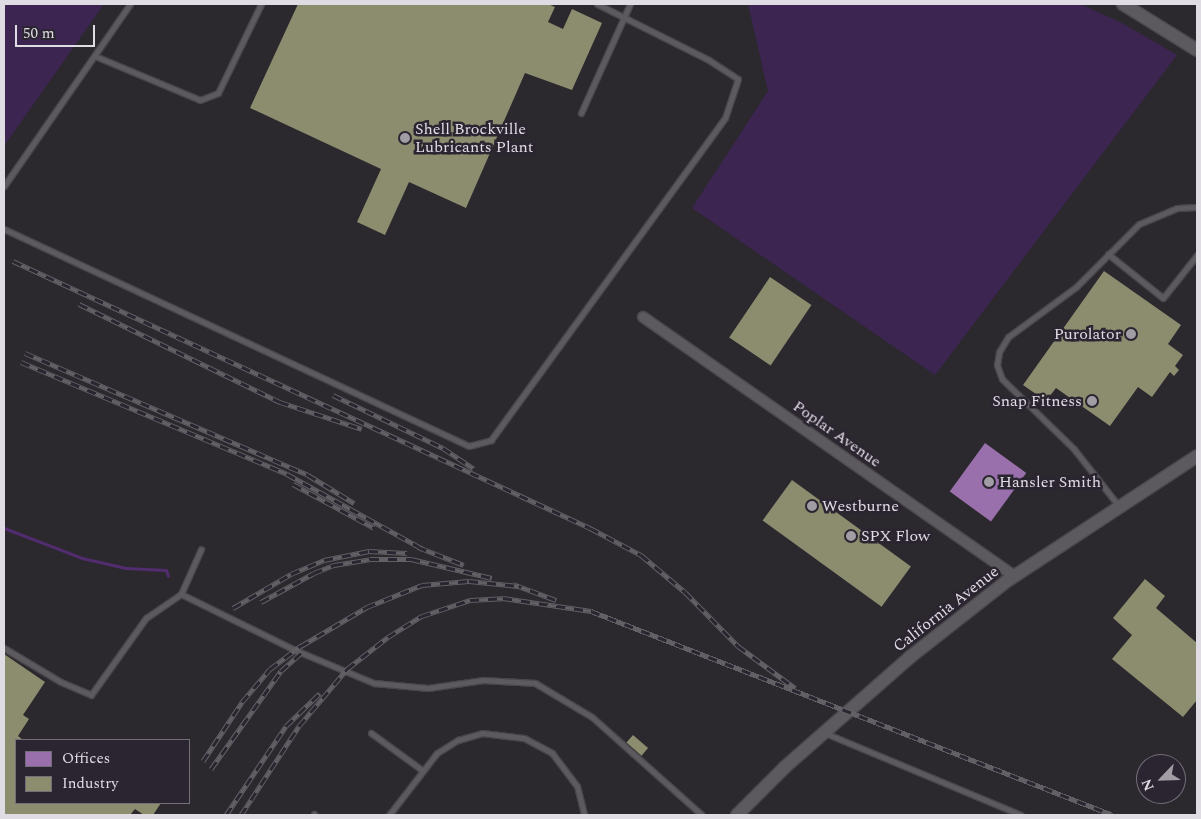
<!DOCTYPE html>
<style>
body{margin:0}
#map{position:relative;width:1201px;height:819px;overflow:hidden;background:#2b282e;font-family:Spectral,serif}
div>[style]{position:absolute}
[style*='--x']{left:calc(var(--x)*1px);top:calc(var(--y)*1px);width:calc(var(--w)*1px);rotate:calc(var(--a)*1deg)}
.green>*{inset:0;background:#3c2551}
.offices>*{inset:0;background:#9970ab;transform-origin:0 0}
.industry>*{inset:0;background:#8c8c6e;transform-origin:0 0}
.stream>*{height:3px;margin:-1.5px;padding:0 1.5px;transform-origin:1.5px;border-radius:1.5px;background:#512c6f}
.roads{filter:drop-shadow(1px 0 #49464b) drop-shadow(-1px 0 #49464b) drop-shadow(0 1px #49464b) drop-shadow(0 -1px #49464b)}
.service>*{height:5px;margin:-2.5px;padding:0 2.5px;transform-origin:2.5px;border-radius:2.5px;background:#5d5a5f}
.minor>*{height:10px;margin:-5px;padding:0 5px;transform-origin:5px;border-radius:5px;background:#5d5a5f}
.tertiary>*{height:12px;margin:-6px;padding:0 6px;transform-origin:6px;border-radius:6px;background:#5d5a5f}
.rail>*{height:5px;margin-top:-2.5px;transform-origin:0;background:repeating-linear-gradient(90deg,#2b2531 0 9px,#626064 0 18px);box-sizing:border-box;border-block:1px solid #626064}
.dots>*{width:14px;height:14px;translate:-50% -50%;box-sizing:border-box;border:2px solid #2b2531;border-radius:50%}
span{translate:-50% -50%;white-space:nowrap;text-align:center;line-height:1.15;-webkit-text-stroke:5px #2b2531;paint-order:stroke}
.poi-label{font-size:16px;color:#e0dce4}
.left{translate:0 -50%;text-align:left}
.right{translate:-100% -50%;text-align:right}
.street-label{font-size:16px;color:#e0dce4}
.frame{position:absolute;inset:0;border:5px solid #e0dce4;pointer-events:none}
.legend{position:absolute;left:15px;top:739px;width:175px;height:65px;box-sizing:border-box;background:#2b2531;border:1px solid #736e79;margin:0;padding:6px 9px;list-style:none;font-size:15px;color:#e0dce4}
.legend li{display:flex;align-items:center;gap:10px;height:25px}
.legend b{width:25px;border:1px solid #736e79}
.north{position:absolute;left:1136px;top:754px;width:50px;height:50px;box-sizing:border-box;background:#2b2531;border:1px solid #736e79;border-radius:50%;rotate:246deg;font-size:14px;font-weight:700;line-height:20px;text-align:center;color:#e0dce4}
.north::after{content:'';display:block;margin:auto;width:18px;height:22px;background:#a19da4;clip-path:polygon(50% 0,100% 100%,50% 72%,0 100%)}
.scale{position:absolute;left:15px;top:25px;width:80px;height:22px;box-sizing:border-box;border:2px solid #e0dce4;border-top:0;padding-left:6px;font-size:15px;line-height:18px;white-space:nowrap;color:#e0dce4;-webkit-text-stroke:4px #2b2531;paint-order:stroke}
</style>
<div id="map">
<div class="green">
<div style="clip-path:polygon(4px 4px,104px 4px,4px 146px)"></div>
<div style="clip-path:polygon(748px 4px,1080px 4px,1122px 23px,1177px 55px,935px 375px,692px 208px,768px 91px)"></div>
</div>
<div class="offices">
<div style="left:985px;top:443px;width:51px;height:60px;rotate:36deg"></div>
</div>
<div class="industry">
<div style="clip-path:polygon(298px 4px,548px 4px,555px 7px,548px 22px,563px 29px,572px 9px,602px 23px,572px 90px,525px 73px,466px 208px,409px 182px,385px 235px,357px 222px,381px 169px,250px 108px)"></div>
<div style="clip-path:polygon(1104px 271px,1181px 325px,1168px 344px,1183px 355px,1175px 366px,1179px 370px,1174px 376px,1170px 372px,1152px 397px,1138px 387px,1110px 426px,1056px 388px,1046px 401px,1023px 385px)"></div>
<div style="left:770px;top:277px;width:50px;height:73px;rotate:34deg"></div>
<div style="left:792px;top:480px;width:147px;height:50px;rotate:36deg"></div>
<div style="clip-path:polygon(1145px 579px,1165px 596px,1156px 608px,1197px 643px,1197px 700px,1183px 717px,1112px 659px,1132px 635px,1113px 618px)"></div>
<div style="clip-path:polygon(4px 654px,45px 682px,23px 715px,29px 719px,18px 736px,23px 740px,16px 740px,16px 803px,161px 803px,153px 815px,144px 815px,135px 809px,130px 815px,4px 815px)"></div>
<div style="left:633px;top:735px;width:20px;height:10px;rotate:41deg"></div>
</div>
<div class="stream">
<div style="--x:4;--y:528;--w:84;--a:21"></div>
<div style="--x:82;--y:558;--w:45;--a:12.8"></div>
<div style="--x:126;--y:568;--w:40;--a:2.9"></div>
<div style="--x:166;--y:570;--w:6;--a:72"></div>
</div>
<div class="roads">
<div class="service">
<div style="--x:95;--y:56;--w:114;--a:22.7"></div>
<div style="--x:200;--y:100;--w:19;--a:-21"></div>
<div style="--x:218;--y:93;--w:99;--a:-64.2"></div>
<div style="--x:581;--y:113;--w:120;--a:-65.8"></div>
<div style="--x:4;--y:186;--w:221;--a:-55.3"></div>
<div style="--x:4;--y:229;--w:513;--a:25.02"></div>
<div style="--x:469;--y:446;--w:23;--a:-15"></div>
<div style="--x:491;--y:440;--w:398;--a:-54"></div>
<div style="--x:725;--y:118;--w:41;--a:-71.6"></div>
<div style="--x:738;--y:79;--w:35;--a:-147"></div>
<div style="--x:709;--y:60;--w:125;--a:-153.4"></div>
<div style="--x:1108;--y:254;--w:70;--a:38.7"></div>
<div style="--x:1163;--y:298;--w:55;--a:-51.7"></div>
<div style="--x:1118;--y:505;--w:71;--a:-128.2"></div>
<div style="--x:1074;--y:449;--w:100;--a:-135.8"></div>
<div style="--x:1002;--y:379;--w:15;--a:-110"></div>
<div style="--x:997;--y:365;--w:13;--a:-81"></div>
<div style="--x:999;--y:352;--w:17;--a:-59"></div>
<div style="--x:1008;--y:337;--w:84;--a:-36.3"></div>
<div style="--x:1076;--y:287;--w:89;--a:-45"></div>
<div style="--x:1139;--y:224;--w:41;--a:-22.8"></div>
<div style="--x:1177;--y:208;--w:20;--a:-3"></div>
<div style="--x:181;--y:594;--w:49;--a:-66"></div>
<div style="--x:4;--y:648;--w:66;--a:30.8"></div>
<div style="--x:61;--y:682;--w:33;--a:23"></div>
<div style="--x:91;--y:695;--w:95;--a:-54.5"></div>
<div style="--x:146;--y:618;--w:42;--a:-34.4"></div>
<div style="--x:181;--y:594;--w:127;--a:26.2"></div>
<div style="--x:295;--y:650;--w:86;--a:22.7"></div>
<div style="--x:374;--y:683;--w:54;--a:5.3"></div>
<div style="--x:428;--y:688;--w:56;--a:-8.3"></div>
<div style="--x:483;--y:680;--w:52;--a:3.3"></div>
<div style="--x:535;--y:683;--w:66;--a:30.8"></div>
<div style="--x:592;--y:717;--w:147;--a:41.7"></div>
<div style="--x:371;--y:733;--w:63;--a:36"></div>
<div style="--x:825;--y:733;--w:212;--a:22.7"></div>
<div style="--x:314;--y:814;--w:1;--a:45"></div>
<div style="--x:389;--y:815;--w:78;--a:-52.3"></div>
<div style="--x:437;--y:753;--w:25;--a:-32"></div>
<div style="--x:458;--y:740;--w:25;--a:-16"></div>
<div style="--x:482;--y:733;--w:42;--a:6.8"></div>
<div style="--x:524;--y:738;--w:32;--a:28"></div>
<div style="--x:552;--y:753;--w:41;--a:52.9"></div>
<div style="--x:577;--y:786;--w:30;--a:76"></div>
</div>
<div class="minor">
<div style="--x:643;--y:317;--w:452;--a:34.9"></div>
</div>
<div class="tertiary">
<div style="--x:1123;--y:4;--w:87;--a:31.9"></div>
<div style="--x:737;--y:815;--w:68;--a:-45"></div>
<div style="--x:785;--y:767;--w:167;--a:-41.3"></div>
<div style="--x:910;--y:657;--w:123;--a:-38.1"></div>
<div style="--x:1007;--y:581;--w:227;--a:-33.3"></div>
</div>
</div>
<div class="rail">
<div style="--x:13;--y:261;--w:636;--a:24.83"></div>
<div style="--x:590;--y:528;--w:58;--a:27.9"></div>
<div style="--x:641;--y:555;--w:57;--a:40.1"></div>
<div style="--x:685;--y:592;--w:76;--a:45.5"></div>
<div style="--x:738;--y:646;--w:71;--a:36.4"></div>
<div style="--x:79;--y:304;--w:224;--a:26"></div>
<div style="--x:280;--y:402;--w:86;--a:18.2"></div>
<div style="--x:25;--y:353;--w:308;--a:23.3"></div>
<div style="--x:308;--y:475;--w:54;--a:31.3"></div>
<div style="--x:21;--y:362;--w:289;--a:22.8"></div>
<div style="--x:287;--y:474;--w:155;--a:28.9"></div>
<div style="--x:333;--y:395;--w:122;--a:25.7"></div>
<div style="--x:443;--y:448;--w:37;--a:34"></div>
<div style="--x:293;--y:484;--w:92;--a:28.5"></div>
<div style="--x:418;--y:547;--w:49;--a:21.4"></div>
<div style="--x:513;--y:584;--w:46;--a:20.4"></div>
<div style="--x:261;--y:602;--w:60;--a:-28.7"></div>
<div style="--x:314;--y:573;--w:22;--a:-22"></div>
<div style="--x:334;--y:565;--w:36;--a:-9"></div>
<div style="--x:370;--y:559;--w:41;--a:0"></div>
<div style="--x:411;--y:559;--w:83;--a:13.2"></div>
<div style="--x:233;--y:608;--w:67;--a:-30.4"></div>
<div style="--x:291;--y:574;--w:36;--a:-23"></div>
<div style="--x:324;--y:560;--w:46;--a:-11.3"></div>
<div style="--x:369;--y:551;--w:38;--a:3"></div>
<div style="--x:203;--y:761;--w:71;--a:-56.5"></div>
<div style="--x:242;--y:702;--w:43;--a:-49.7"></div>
<div style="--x:270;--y:669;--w:39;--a:-37"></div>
<div style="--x:301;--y:646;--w:77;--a:-30.6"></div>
<div style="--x:367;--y:607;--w:59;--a:-21.8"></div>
<div style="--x:422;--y:585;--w:47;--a:-4.9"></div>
<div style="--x:469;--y:581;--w:50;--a:5.7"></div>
<div style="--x:211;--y:769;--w:120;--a:-54.5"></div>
<div style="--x:281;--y:671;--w:27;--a:-42"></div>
<div style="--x:226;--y:815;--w:107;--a:-56"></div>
<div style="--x:286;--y:726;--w:47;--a:-44.1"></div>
<div style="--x:241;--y:815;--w:106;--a:-56.9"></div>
<div style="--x:299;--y:726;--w:75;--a:-49.9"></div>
<div style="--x:347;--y:669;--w:52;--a:-38"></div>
<div style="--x:388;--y:637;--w:40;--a:-32"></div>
<div style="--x:422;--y:616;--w:51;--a:-18.4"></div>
<div style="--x:470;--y:600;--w:33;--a:-3"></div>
<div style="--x:503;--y:598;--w:89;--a:8.4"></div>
<div style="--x:591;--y:611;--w:560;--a:21.35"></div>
</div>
<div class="dots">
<div style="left:405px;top:138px;background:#a19da4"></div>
<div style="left:1131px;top:334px;background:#a19da4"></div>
<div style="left:1092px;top:401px;background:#a19da4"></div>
<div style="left:989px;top:482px;background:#a19da4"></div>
<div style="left:812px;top:506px;background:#a19da4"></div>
<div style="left:851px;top:536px;background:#a19da4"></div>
</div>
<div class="poi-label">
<span class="left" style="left:415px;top:138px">Shell Brockville<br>Lubricants Plant</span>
<span class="right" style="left:1121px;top:334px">Purolator</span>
<span class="right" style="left:1082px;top:401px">Snap Fitness</span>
<span class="left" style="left:999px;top:482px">Hansler Smith</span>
<span class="left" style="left:822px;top:506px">Westburne</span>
<span class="left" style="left:861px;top:536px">SPX Flow</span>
</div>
<div class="street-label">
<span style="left:837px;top:434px;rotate:35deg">Poplar Avenue</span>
<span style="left:946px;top:609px;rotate:-38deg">California Avenue</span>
</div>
<div class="frame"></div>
<ul class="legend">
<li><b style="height:14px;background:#9970ab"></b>Offices</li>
<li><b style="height:14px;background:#8c8c6e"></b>Industry</li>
</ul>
<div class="north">N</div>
<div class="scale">50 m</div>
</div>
